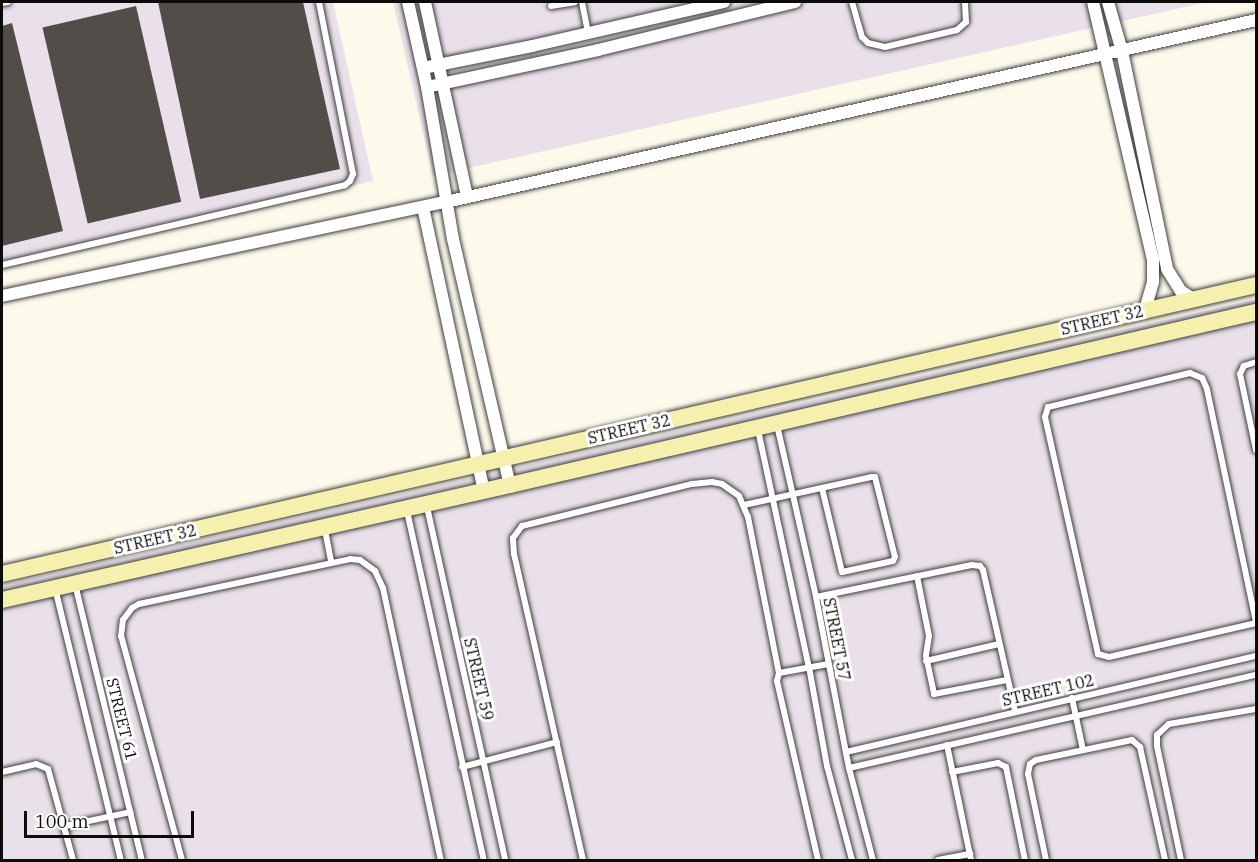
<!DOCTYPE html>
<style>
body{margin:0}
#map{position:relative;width:1258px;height:862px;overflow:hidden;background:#fdfaec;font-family:"IBM Plex Serif",serif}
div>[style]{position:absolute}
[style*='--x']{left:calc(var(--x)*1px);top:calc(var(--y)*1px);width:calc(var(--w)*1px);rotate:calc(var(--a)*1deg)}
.industrial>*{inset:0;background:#e9e0e9}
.building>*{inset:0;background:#534d49;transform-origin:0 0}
.roads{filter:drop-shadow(0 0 2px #3e3e3e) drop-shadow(0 0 2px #3e3e3e)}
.service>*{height:6px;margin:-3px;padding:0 3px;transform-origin:3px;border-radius:3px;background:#fff}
.minor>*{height:12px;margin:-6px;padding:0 6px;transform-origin:6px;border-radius:6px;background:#fff}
.secondary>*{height:16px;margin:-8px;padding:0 8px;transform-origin:8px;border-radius:8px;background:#f5f0ae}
span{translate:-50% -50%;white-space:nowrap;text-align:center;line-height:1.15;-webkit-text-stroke:6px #fff;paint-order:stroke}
.street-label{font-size:16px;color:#0b0b0b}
.frame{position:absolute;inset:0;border:3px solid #0b0b0b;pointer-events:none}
.scale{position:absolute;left:24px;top:811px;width:170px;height:27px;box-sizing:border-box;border:3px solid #0b0b0b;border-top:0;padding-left:8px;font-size:18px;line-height:21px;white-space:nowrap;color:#0b0b0b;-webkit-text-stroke:4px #fff;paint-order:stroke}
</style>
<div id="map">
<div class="industrial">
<div style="clip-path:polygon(2px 2px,333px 2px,373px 181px,2px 267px)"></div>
<div style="clip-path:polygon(393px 2px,1207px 2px,433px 176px)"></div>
<div style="clip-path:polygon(1256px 299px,1256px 860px,2px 860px,2px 585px)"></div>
</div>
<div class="building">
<div style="clip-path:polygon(158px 2px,303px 2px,340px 169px,200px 199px)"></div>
<div style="left:136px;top:6px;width:201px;height:96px;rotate:77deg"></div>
<div style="clip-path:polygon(12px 23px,63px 231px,2px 246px,2px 26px)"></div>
</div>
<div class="roads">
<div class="service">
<div style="--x:582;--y:2;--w:32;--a:79"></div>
<div style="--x:852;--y:2;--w:36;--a:74"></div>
<div style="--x:862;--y:37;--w:8;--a:45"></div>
<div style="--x:868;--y:43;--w:17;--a:13"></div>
<div style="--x:885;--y:47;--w:74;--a:-13.3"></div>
<div style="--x:957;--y:30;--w:12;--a:-42"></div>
<div style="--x:966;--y:22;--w:20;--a:-93"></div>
<div style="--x:2;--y:3;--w:6;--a:-9"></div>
<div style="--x:551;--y:6;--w:24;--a:-9"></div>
<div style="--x:2;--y:265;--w:352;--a:-13.1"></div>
<div style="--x:345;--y:185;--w:6;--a:-39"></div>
<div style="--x:350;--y:181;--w:8;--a:-67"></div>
<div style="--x:353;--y:174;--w:175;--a:-101.2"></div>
<div style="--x:1256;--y:362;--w:13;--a:162"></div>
<div style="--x:1244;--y:366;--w:9;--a:117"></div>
<div style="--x:1240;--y:374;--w:78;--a:78.1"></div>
<div style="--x:777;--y:425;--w:176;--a:77.2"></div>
<div style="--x:816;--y:597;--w:174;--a:79.1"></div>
<div style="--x:849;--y:768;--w:95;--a:75.4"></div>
<div style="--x:758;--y:430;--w:242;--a:77.9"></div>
<div style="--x:809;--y:667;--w:101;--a:79.7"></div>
<div style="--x:827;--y:766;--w:97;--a:75.1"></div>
<div style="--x:744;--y:505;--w:130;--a:-12.4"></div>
<div style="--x:871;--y:477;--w:4;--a:0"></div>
<div style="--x:875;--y:477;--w:82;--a:76"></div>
<div style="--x:895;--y:557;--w:4;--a:117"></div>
<div style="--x:893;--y:561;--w:52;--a:167.8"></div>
<div style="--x:842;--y:572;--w:86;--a:-103.4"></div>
<div style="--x:427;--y:507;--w:362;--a:77.5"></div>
<div style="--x:407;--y:511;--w:357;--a:77.6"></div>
<div style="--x:325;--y:530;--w:32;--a:79"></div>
<div style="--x:917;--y:576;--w:61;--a:78.7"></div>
<div style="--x:929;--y:636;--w:20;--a:99"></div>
<div style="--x:926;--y:656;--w:39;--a:78"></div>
<div style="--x:934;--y:694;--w:74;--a:-10.9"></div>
<div style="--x:75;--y:584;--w:284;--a:76.4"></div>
<div style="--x:55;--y:588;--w:280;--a:76.4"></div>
<div style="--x:816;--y:597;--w:159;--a:-11.6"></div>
<div style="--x:972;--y:565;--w:8;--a:7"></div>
<div style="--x:980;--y:566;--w:5;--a:53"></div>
<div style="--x:983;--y:570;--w:145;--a:77.2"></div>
<div style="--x:1256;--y:622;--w:238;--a:-101.9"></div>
<div style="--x:1207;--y:389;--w:12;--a:-114"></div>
<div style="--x:1202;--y:378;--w:13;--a:-157"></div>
<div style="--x:1190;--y:373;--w:146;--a:166.5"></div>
<div style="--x:1048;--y:407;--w:10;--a:107"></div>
<div style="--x:1045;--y:417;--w:243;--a:77.4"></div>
<div style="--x:1098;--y:654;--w:11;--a:15"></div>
<div style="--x:1109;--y:657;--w:151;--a:-13"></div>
<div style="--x:926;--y:661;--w:75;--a:-13.1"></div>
<div style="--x:779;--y:673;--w:50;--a:-10.4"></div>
<div style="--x:1072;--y:698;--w:53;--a:78.1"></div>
<div style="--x:947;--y:745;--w:117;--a:78.2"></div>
<div style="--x:846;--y:752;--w:421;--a:-13.2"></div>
<div style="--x:462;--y:767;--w:98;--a:-14.7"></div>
<div style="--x:849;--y:768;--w:417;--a:-12.9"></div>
<div style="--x:2;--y:772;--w:35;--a:-13"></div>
<div style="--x:36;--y:764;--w:13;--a:23"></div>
<div style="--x:48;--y:769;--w:94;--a:74.6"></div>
<div style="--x:952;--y:772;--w:47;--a:-11.1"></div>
<div style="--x:998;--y:763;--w:9;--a:27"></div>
<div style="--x:1006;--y:767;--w:95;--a:78.5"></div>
<div style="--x:65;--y:826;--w:67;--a:-12"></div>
<div style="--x:182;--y:860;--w:232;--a:-105.2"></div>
<div style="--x:121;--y:636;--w:16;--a:-83"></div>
<div style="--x:123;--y:620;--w:15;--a:-53"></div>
<div style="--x:132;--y:608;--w:8;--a:-30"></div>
<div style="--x:139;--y:604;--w:216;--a:-12"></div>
<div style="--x:350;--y:559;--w:10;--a:6"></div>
<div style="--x:360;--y:560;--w:19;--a:36"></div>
<div style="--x:375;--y:571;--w:19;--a:65"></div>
<div style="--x:383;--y:588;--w:278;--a:78"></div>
<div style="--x:583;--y:860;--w:314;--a:-102.7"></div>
<div style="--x:514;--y:554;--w:16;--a:-94"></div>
<div style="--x:513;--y:538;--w:15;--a:-53"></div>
<div style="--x:522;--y:526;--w:8;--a:-14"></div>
<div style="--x:530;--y:524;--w:167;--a:-13.9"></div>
<div style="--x:692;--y:484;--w:20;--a:-6"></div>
<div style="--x:712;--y:482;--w:10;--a:11"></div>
<div style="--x:722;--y:484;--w:21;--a:35"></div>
<div style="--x:739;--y:496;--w:23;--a:67"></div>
<div style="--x:748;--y:517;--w:159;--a:78.8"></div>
<div style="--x:779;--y:673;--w:8;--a:104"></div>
<div style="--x:777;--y:681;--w:184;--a:77.1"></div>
<div style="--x:938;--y:860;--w:33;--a:-11"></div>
<div style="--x:1046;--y:860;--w:88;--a:-101.8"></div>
<div style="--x:1028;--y:774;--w:10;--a:-79"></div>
<div style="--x:1030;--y:764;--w:7;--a:-34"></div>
<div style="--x:1036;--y:760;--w:98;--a:-11.8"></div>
<div style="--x:1132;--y:740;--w:11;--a:41"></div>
<div style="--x:1140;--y:747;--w:116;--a:77.5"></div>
<div style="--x:1181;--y:860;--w:116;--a:-101.9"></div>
<div style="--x:1157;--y:746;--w:11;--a:-90"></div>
<div style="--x:1157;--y:735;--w:16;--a:-43"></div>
<div style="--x:1169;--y:724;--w:88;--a:-9.8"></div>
</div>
<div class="minor">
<div style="--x:408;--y:2;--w:87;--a:77.4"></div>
<div style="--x:427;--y:87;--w:154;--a:80.3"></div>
<div style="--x:453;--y:239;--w:253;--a:77"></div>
<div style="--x:425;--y:2;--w:199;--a:77.8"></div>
<div style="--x:1093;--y:2;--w:264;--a:76.9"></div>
<div style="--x:1153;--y:259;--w:23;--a:90"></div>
<div style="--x:1153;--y:282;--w:29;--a:106"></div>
<div style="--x:1108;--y:2;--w:51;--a:74.1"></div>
<div style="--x:1122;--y:51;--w:223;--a:78.3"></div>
<div style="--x:1167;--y:269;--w:26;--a:58"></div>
<div style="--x:1181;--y:291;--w:14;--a:34"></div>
<div style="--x:423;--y:68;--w:111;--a:-11.4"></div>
<div style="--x:532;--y:46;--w:197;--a:-12.9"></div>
<div style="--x:427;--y:87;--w:175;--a:-12.2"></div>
<div style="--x:598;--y:50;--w:203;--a:-13.7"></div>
<div style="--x:423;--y:207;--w:290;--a:77.9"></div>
<div style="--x:2;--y:296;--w:454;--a:-12"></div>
<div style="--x:446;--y:202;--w:830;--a:-12.66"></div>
</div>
<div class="secondary">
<div style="--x:2;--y:574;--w:1287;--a:-12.98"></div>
<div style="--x:2;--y:600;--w:521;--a:-12.76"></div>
<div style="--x:510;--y:485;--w:766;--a:-13.06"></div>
</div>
</div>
<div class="street-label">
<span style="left:1102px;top:320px;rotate:-13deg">STREET 32</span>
<span style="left:629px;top:429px;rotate:-13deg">STREET 32</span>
<span style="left:155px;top:539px;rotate:-13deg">STREET 32</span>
<span style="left:837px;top:639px;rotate:79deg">STREET 57</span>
<span style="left:479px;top:679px;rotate:77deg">STREET 59</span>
<span style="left:1048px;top:690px;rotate:-13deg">STREET 102</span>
<span style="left:122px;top:719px;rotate:76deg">STREET 61</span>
</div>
<div class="frame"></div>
<div class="scale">100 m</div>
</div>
